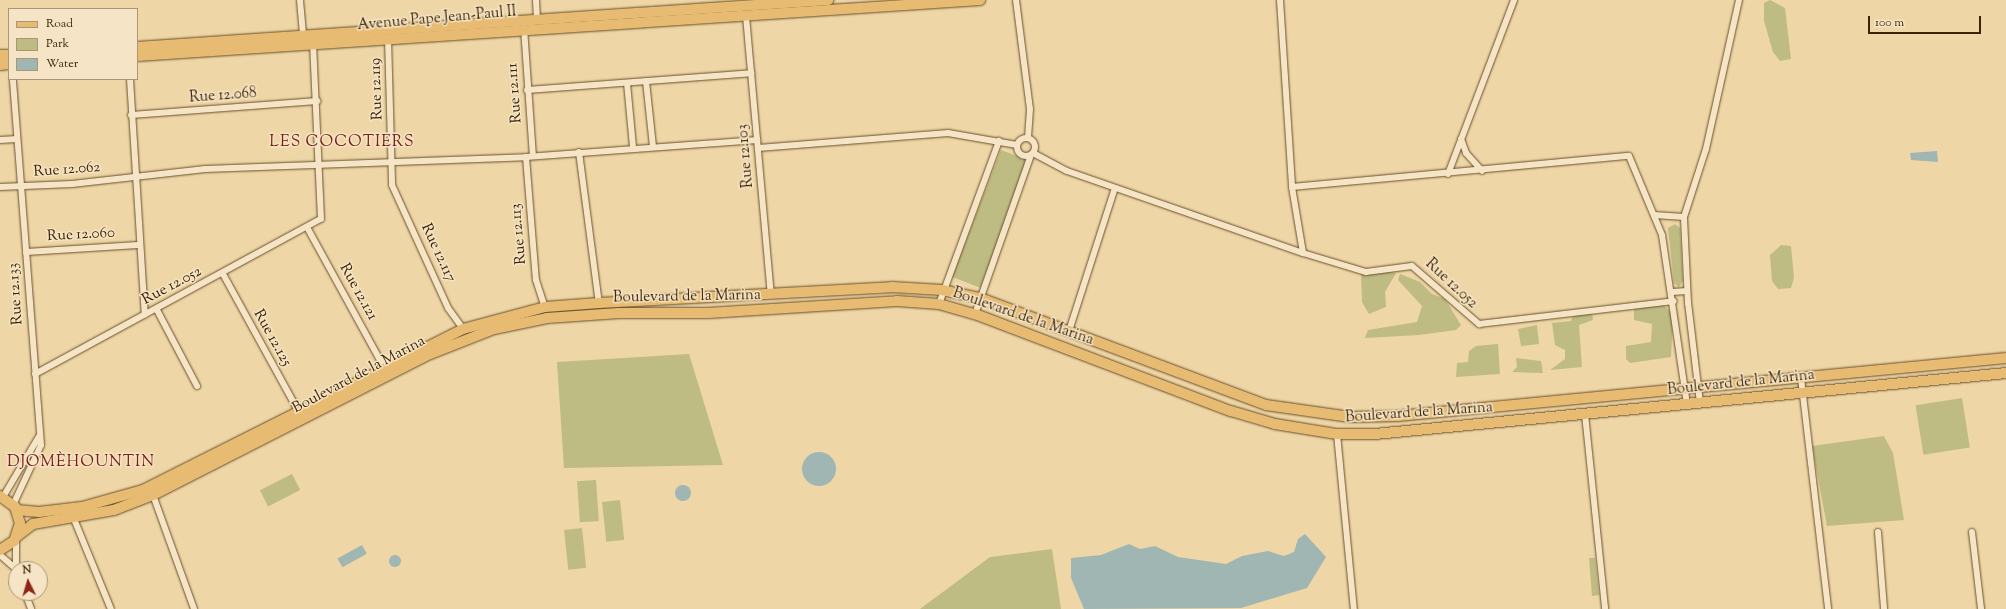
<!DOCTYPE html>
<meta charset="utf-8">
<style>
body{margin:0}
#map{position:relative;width:2006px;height:609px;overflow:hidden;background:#efd6a6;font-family:"Sorts Mill Goudy",serif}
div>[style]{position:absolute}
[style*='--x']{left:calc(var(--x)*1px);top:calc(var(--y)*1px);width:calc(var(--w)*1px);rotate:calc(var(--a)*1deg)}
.green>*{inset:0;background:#bebc83;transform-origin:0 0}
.water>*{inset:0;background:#9fb6b3;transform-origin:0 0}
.round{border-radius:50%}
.roads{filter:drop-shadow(0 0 1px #69502c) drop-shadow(0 0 1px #69502c)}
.minor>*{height:6px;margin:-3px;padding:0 3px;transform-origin:3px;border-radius:3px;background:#f5e4c5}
.minor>.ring{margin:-3px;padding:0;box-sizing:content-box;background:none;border:6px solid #f5e4c5;border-radius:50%}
.primary>*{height:10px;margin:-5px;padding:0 5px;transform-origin:5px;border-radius:5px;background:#e8bb73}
span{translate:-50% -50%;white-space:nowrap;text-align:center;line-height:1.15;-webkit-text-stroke:3px #f5e4c5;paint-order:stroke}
.street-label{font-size:15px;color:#3c2403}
.neighbourhood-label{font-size:16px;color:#7a1f14;letter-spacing:1px}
.legend{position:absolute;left:8px;top:8px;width:130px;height:72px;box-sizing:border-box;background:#f5e4c5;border:1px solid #ab9777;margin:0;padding:5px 7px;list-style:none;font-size:12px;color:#3c2403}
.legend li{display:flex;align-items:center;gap:8px;height:20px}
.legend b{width:20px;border:1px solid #ab9777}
.north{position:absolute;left:8px;top:561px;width:40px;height:40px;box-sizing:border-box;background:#f5e4c5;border:1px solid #ab9777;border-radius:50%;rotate:355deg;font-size:11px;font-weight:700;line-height:16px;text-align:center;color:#3c2403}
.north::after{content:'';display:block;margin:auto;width:14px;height:18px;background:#8f2418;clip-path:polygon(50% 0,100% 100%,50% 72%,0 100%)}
.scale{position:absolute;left:1868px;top:16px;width:113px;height:18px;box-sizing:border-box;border:2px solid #3c2403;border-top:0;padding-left:5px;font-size:12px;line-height:14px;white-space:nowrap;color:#3c2403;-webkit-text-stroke:3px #f5e4c5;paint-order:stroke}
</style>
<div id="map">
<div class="green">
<div style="clip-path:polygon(1770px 0,1785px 8px,1791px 59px,1780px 61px,1773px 52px,1764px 21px,1764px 3px)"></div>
<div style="left:1001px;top:150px;width:30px;height:136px;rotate:21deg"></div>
<div style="clip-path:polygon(1675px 224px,1680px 228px,1683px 281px,1679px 287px,1674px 283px,1668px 228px)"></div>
<div style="clip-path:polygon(1781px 245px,1791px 246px,1794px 278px,1791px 288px,1778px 289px,1772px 281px,1770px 255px)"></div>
<div style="clip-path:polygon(1388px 272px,1396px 273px,1385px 292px,1386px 307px,1369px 314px,1362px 302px,1361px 274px)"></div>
<div style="clip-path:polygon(1400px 274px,1420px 282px,1432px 294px,1445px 299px,1461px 325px,1456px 330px,1419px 335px,1365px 338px,1368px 330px,1417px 322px,1422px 306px,1398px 280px)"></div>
<div style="clip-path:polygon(1663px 304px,1673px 315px,1671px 357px,1630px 363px,1626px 359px,1626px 346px,1651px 342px,1652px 324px,1634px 320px,1634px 307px)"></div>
<div style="clip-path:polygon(1592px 312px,1593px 320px,1579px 325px,1582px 367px,1550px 370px,1565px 359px,1565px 350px,1555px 345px,1552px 323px,1571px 321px,1573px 315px)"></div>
<div style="clip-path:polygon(1537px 325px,1539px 344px,1521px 346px,1518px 329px)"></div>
<div style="clip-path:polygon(1498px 344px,1500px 374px,1456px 377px,1457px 363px,1468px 362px,1469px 351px,1476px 346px)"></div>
<div style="clip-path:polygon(689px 354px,723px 465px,564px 468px,557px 362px)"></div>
<div style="clip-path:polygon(1516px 358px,1541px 361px,1543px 373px,1512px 372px,1517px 367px)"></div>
<div style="left:1962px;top:398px;width:50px;height:47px;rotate:81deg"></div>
<div style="clip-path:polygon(1884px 436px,1893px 453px,1904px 520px,1827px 526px,1812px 446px)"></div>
<div style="left:292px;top:474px;width:18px;height:36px;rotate:63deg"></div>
<div style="left:596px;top:480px;width:41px;height:19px;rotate:86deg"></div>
<div style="left:620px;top:500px;width:40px;height:18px;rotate:84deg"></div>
<div style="left:582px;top:528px;width:40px;height:18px;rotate:84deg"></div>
<div style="clip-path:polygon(1052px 549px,1061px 609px,920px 609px,990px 557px)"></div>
<div style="clip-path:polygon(1589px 558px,1595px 558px,1599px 595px,1592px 596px)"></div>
</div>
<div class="water">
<div style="clip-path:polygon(1937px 151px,1938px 162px,1911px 160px,1910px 153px)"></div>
<div class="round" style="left:802px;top:452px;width:34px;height:34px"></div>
<div class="round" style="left:675px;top:485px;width:16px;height:16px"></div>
<div style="clip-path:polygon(1305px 534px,1326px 557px,1307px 588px,1241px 608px,1084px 609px,1071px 578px,1071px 558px,1101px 555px,1129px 544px,1140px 549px,1155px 546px,1178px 557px,1226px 564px,1242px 556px,1268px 551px,1284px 556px,1294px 552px,1298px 539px)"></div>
<div style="left:362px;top:545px;width:10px;height:28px;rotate:61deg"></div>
<div class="round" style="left:389px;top:555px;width:12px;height:12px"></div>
</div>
<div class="roads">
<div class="minor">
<div style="--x:300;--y:0;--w:38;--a:85"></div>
<div style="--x:536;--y:0;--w:17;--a:87"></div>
<div style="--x:1016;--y:0;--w:110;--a:82.7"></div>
<div style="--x:1030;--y:109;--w:29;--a:94"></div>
<div style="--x:1280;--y:0;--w:187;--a:86.3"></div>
<div style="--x:1292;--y:187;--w:67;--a:80.5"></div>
<div style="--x:1303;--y:253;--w:66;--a:16.8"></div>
<div style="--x:1366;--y:272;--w:46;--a:-7.4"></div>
<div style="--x:1412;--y:266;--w:89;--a:40.9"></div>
<div style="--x:1479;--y:324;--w:196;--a:-6.7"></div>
<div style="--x:746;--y:16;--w:279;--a:84.9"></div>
<div style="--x:524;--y:28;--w:128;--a:86"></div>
<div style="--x:388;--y:38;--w:147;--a:88.4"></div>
<div style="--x:392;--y:185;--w:135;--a:65.5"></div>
<div style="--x:448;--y:308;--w:26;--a:54"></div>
<div style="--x:130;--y:79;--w:236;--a:86.4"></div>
<div style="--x:646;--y:81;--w:65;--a:83.9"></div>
<div style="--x:627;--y:83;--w:64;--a:84.6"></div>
<div style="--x:527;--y:90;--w:225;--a:-4.3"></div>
<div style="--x:131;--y:115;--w:187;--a:-4.3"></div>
<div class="ring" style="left:1017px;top:138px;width:12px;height:12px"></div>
<div style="--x:1461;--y:139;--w:15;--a:70"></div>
<div style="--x:1466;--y:153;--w:24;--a:48"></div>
<div style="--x:0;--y:140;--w:17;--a:-3"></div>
<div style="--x:758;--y:148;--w:191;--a:-4.5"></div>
<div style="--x:948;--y:133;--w:70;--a:9.9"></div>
<div style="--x:579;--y:152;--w:152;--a:82.5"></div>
<div style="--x:1033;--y:153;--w:38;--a:28"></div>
<div style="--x:1067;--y:171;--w:250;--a:19.2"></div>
<div style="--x:526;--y:157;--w:123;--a:85.4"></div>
<div style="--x:536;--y:280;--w:28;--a:72"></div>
<div style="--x:1448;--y:174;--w:186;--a:-69.2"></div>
<div style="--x:0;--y:187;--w:72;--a:-2.4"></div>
<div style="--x:72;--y:184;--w:134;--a:-6.4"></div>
<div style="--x:205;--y:169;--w:321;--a:-2.1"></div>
<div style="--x:526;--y:157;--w:232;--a:-4.2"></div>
<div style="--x:1292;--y:187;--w:338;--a:-5.3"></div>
<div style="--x:1629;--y:156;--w:86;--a:67.3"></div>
<div style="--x:1662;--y:235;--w:171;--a:81.6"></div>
<div style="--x:1654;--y:215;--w:30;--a:4"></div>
<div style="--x:308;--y:229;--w:158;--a:61.2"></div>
<div style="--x:26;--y:252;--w:112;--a:-3.6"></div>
<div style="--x:223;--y:274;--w:160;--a:61.2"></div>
<div style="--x:1672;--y:292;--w:15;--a:-4"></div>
<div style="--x:939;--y:304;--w:174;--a:-69.8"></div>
<div style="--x:157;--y:310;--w:86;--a:62.2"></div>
<div style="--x:975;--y:314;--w:169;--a:-70.6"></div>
<div style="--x:1069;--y:331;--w:150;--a:-72.2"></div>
<div style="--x:35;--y:374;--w:325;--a:-28.5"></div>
<div style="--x:321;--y:219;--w:174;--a:-92.6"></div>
<div style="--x:1801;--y:378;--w:233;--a:83.3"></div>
<div style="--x:1700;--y:403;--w:101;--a:-96.8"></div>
<div style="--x:1688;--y:303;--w:86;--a:-92.7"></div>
<div style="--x:1684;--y:217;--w:71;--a:-72.1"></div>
<div style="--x:1706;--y:149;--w:153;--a:-77.5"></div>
<div style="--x:1585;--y:414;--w:196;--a:84.1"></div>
<div style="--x:1337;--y:434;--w:176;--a:84.5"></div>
<div style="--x:153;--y:495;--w:121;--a:70.2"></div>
<div style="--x:3;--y:497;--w:72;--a:-59.2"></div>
<div style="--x:13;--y:505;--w:66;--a:-65"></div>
<div style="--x:41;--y:445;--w:367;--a:-94.4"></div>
<div style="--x:74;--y:519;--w:97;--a:67.7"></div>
<div style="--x:1878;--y:532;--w:77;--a:85.5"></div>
<div style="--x:1972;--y:532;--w:78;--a:83.3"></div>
<div style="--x:16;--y:539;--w:30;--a:90"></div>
<div style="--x:0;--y:555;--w:20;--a:41"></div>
<div style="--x:25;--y:593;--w:17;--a:69"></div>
</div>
<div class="primary">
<div style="--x:137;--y:47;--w:693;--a:-3.89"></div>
<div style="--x:0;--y:55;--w:9;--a:0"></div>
<div style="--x:137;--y:56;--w:845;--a:-3.8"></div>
<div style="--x:0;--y:65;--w:9;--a:-6"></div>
<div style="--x:0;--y:496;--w:19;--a:36"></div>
<div style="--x:15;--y:507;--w:17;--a:73"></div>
<div style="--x:20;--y:523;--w:19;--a:108"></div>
<div style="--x:14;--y:541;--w:17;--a:147"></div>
<div style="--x:17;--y:510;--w:22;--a:5"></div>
<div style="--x:39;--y:512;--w:43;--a:-6.6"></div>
<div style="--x:82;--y:507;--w:63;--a:-15.6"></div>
<div style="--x:143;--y:490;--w:358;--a:-26.7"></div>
<div style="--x:463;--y:329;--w:85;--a:-15"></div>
<div style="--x:545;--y:307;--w:54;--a:-4.2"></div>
<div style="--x:599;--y:303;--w:293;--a:-3.1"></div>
<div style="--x:892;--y:287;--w:50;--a:3.4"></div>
<div style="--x:942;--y:290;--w:39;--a:12"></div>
<div style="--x:980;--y:298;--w:305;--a:20.5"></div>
<div style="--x:1266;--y:405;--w:85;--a:8.1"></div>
<div style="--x:1350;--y:417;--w:48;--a:-1.2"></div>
<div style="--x:1398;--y:416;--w:611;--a:-5.45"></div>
<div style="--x:16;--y:537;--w:21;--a:-37"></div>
<div style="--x:33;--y:524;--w:82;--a:-9.8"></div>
<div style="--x:114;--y:510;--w:42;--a:-21"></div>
<div style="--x:153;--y:495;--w:311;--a:-27"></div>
<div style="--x:430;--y:354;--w:69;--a:-21.3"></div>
<div style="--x:494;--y:329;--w:54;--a:-11.7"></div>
<div style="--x:547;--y:318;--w:72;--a:-4"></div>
<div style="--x:619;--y:313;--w:89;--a:0"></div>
<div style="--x:708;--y:313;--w:189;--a:-3.6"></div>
<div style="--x:897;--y:301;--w:42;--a:4.1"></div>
<div style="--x:939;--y:304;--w:37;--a:16"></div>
<div style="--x:975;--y:314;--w:274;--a:20.8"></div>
<div style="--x:1231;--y:411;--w:46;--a:16.5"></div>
<div style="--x:1275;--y:424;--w:63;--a:9.2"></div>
<div style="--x:1337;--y:434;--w:38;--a:0"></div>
<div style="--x:1375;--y:434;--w:634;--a:-5.52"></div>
</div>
</div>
<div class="street-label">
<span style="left:437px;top:19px;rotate:-5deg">Avenue Pape Jean-Paul II</span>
<span style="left:377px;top:89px;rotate:-92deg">Rue 12.119</span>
<span style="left:515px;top:93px;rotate:-94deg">Rue 12.111</span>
<span style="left:223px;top:96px;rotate:-4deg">Rue 12.068</span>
<span style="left:746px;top:156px;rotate:-95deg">Rue 12.103</span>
<span style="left:67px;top:170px;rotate:-4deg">Rue 12.062</span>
<span style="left:519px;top:234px;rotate:-95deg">Rue 12.113</span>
<span style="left:81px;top:235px;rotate:-3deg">Rue 12.060</span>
<span style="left:438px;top:253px;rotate:65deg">Rue 12.117</span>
<span style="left:1451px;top:284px;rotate:43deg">Rue 12.052</span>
<span style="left:172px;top:286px;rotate:-28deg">Rue 12.052</span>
<span style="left:358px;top:292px;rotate:61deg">Rue 12.121</span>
<span style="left:16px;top:294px;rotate:-94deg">Rue 12.133</span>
<span style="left:687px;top:297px;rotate:-1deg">Boulevard de la Marina</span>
<span style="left:1023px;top:317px;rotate:19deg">Boulevard de la Marina</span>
<span style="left:272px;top:338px;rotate:61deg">Rue 12.125</span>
<span style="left:359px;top:375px;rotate:-28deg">Boulevard de la Marina</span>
<span style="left:1741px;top:383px;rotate:-6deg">Boulevard de la Marina</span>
<span style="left:1419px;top:413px;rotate:-4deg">Boulevard de la Marina</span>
</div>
<div class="neighbourhood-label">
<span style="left:342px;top:143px">LES COCOTIERS</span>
<span style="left:81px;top:463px">DJOMÈHOUNTIN</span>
</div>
<ul class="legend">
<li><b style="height:5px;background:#e8bb73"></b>Road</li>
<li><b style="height:11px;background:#bebc83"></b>Park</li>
<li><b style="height:11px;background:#9fb6b3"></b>Water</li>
</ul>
<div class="north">N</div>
<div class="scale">100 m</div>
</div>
